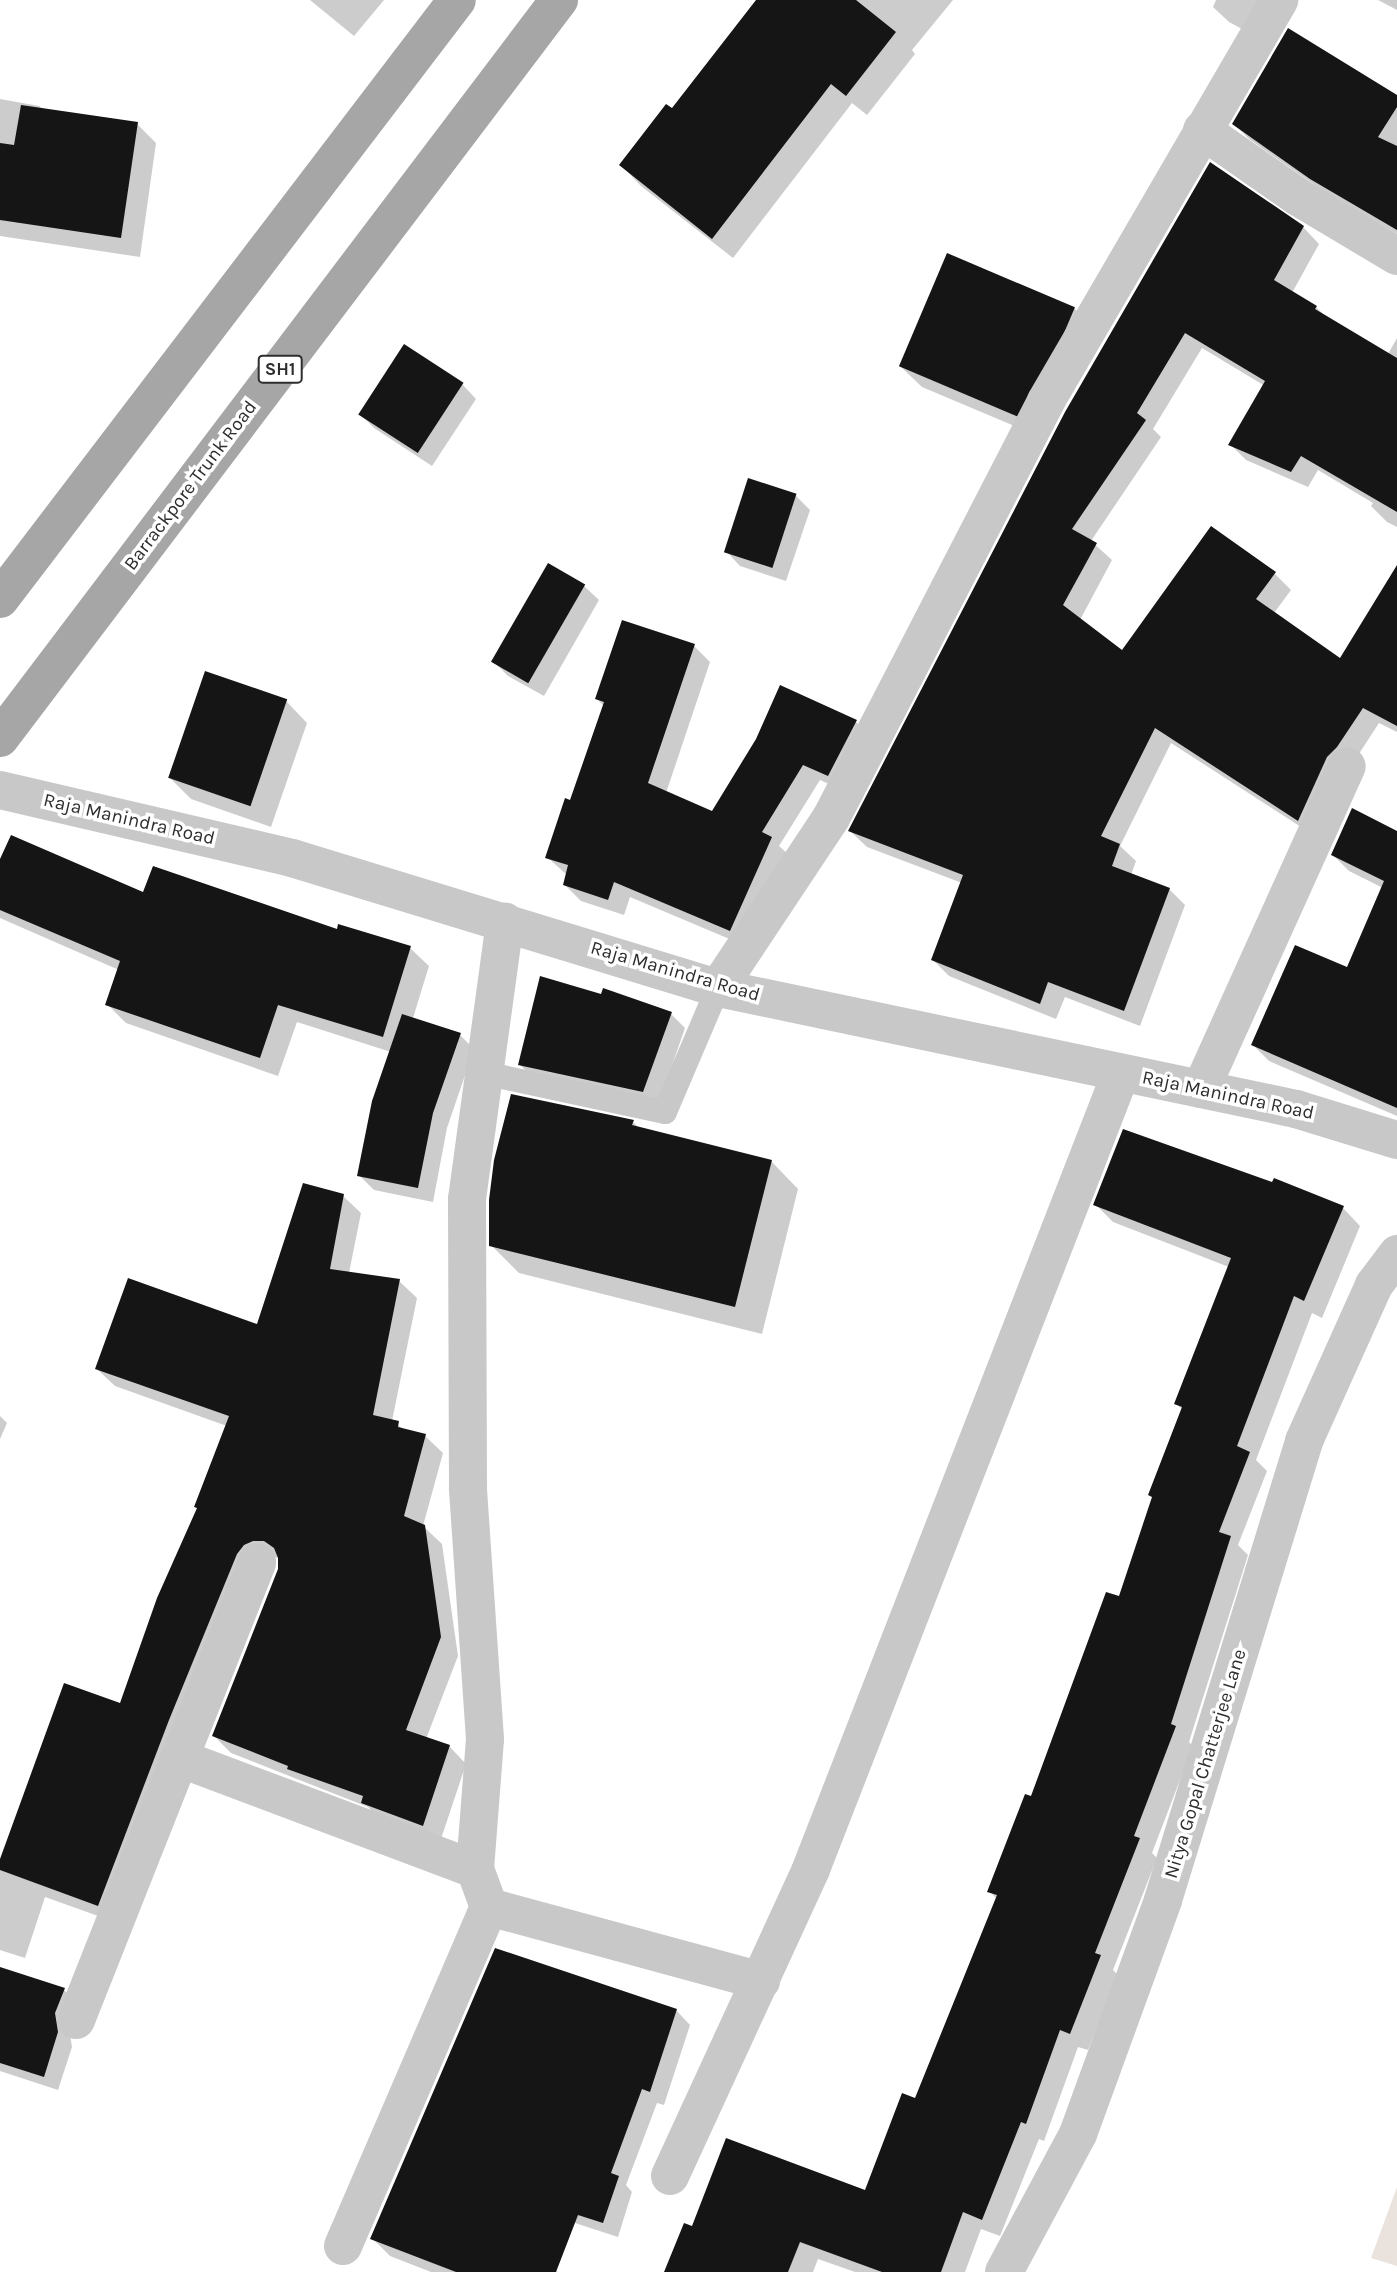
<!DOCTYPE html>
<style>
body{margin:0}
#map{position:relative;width:1397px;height:2272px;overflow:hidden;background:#fff;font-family:Karla,sans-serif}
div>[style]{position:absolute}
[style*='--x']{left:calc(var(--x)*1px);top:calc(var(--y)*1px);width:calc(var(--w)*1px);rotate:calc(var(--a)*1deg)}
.green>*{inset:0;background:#eae2dd}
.shadow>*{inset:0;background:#0003}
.building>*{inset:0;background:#151515;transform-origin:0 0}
.service>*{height:24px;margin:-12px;padding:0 12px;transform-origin:12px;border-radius:12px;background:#c8c8c8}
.minor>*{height:38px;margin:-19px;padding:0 19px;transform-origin:19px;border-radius:19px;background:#c8c8c8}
.tertiary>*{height:38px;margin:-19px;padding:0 19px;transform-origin:19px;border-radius:19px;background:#c8c8c8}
.primary>*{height:38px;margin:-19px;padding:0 19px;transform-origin:19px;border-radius:19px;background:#a6a6a6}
span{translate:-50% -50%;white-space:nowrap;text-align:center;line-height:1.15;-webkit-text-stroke:7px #fff;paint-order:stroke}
.shield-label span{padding:2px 5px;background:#fff;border:2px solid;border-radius:5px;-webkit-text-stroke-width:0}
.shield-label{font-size:18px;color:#2e2e2e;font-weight:700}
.street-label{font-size:19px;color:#2e2e2e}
</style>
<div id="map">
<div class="green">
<div style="clip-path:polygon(1397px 2187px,1397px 2266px,1371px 2258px)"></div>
</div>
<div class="shadow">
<div style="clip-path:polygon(310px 0,384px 0,354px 36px)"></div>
<div style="clip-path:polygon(758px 0,953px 0,912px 50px,915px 54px,867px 115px,852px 103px,733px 258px,641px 186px,621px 165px,672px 111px)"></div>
<div style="clip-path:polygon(1216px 0,1280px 0,1257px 37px,1229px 22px,1213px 7px)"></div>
<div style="clip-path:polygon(1397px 0,1397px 10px,1378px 0)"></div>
<div style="clip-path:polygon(1397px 97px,1397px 234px,1326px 193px,1249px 139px,1234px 124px)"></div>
<div style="clip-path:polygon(0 99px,39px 106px,44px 110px,137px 124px,156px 143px,140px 257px,0 236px)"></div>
<div style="clip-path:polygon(1303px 227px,1319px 244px,1292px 293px,1316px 307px,1327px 318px,1388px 354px,1397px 338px,1397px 527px,1387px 522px,1371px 506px,1373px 503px,1318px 470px,1308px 487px,1246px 460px,1230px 444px,1265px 386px,1202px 348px,1153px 429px,1161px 437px,1091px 541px,1112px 560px,1080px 620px,1122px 652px,1275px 574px,1291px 590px,1274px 613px,1341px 661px,1397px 601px,1397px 732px,1379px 723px,1353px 763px,1315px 836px,1171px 743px,1120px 846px,1136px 861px,1131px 875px,1169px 889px,1185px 905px,1140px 1026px,1065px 997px,1056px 1019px,949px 976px,933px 960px,962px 883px,867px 847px,850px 831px,1067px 412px)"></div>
<div style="clip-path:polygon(948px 255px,1074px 308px,1096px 330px,1036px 435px,922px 387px,900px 366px)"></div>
<div style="clip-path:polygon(462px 384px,476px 399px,432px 466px,374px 428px,360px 414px)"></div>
<div style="clip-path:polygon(795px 495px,810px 510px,786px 581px,740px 566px,726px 551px)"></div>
<div style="clip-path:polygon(549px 565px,584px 586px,599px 600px,544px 696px,508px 676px,493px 661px)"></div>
<div style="clip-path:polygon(694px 646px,710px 662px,666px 793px,713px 813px,856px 722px,872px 738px,844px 791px,820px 780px,779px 846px,788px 854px,746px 946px,630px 897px,624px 915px,581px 901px,565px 885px,567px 875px,547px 857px,571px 802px,604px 706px,597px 699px)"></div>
<div style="clip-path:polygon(286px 701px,307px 723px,271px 827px,191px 799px,170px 778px)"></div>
<div style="clip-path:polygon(1397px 832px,1397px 1116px,1269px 1061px,1253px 1045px,1348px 970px,1383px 888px,1349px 871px,1333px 855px)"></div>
<div style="clip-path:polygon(0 863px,410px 948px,429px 966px,413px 1018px,460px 1035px,474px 1049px,447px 1128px,433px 1202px,374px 1190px,359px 1175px,391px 1052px,297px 1022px,278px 1076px,126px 1023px,107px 1004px,119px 970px,0 918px)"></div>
<div style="clip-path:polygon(671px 1014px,685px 1028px,658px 1106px,535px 1079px,520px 1065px)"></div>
<div style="clip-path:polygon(633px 1122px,639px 1128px,771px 1161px,798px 1189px,762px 1334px,519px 1273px,491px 1245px)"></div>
<div style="clip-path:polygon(343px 1196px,361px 1213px,349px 1273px,399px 1281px,417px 1298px,392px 1421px,406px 1431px,425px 1436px,443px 1453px,423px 1526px,442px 1544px,458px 1656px,426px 1739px,449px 1746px,466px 1764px,440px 1842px,380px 1820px,368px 1807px,231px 1753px,214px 1736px,279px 1570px,280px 1558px,271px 1557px,115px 1922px,45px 1897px,25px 1958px,0 1950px,0 1864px,121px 1705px,199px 1509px,227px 1426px,115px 1386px,97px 1369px,259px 1326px)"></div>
<div style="clip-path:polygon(1095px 1204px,1343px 1208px,1360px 1226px,1322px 1318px,1312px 1313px,1256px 1460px,1267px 1471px,1238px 1545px,1248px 1555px,1189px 1742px,1193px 1746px,1152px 1853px,1157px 1858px,1113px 1970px,1118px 1975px,1088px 2050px,1078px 2047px,1044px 2141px,1039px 2139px,1000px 2236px,981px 2229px,965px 2272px,855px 2272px,818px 2259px,813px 2272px,666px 2272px,694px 2229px,866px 2192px,916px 2100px,997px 1899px,989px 1891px,1120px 1598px,1154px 1499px,1150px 1495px,1183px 1410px,1177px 1404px,1229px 1267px,1113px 1222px)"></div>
<div style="clip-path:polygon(0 1416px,7px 1423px,0 1439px)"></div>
<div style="clip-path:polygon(0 1969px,64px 1990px,79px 2004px,69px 2028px,72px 2047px,58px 2090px,0 2071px)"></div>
<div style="clip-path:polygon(676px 2010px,690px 2025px,664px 2105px,657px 2103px,626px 2185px,632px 2192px,618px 2237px,421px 2173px)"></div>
<div style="clip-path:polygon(394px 2187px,558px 2272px,431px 2272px,390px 2256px,372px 2238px)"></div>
</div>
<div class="building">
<div style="clip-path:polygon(756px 0,856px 0,896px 32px,846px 96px,831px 84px,712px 239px,619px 165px,666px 104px,672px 108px)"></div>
<div style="clip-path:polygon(1288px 28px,1397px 95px,1397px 107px,1378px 137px,1397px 146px,1397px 230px,1310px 179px,1232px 124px)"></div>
<div style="clip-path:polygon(21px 105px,138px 122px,121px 238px,0 220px,0 143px,14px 145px)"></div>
<div style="clip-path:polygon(1210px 162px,1304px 226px,1274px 280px,1317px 306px,1315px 309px,1397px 358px,1397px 512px,1301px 456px,1291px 472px,1228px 445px,1265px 381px,1185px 333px,1137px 413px,1146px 420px,1072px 529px,1097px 543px,1063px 605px,1122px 650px,1211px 526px,1276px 572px,1256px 599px,1340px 658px,1397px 565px,1397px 726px,1363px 708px,1337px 747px,1327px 757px,1298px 821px,1155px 728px,1101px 836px,1120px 844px,1112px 866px,1170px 888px,1124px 1011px,1048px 982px,1040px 1004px,931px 960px,963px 875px,848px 831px,1065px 412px)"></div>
<div style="left:947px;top:253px;width:139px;height:123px;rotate:23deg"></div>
<div style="left:404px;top:344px;width:71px;height:84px;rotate:33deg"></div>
<div style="left:748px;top:478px;width:51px;height:78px;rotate:18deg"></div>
<div style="left:548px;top:563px;width:43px;height:114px;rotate:30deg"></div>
<div style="clip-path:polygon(622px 620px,695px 644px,648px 783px,712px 811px,756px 739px,780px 685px,857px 720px,828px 776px,803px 765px,762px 832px,772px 837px,730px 931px,614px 882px,608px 900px,563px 885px,568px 865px,545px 858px,565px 798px,570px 800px,604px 702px,595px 699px)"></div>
<div style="left:205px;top:671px;width:87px;height:113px;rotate:19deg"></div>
<div style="clip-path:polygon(1352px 808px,1397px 831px,1397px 1108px,1251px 1045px,1295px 945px,1347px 967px,1384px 881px,1331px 855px)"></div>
<div style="clip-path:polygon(11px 835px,143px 892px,153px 866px,337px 929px,338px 924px,411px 946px,383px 1037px,278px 1005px,260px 1058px,105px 1005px,120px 961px,0 910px,0 859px)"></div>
<div style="clip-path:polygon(540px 976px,601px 994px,603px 988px,672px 1012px,643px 1092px,518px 1065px)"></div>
<div style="clip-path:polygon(402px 1014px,461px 1033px,433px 1113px,418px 1188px,357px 1176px,372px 1101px)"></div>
<div style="clip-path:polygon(511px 1094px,634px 1120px,632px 1125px,772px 1160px,735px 1307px,489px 1246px,489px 1200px,494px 1160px)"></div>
<div style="clip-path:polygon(1123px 1129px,1272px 1182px,1274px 1178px,1344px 1206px,1304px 1301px,1294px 1296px,1237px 1446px,1250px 1452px,1219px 1532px,1231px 1536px,1171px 1724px,1176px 1726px,1134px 1836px,1140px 1838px,1095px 1953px,1101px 1955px,1070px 2034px,1060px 2030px,1026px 2124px,1021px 2122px,982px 2220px,963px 2212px,941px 2272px,882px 2272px,800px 2242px,788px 2272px,664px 2272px,684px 2223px,692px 2226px,726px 2138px,865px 2190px,902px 2093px,915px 2098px,997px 1895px,987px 1892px,1025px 1794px,1031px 1796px,1106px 1592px,1119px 1596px,1152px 1497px,1148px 1495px,1182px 1407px,1174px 1404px,1231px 1258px,1093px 1205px)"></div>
<div style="clip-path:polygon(303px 1183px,344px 1194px,330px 1269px,400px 1279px,373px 1415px,399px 1421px,398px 1427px,426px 1434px,404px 1516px,425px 1525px,441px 1637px,406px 1730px,450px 1745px,423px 1826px,361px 1803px,363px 1796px,287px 1769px,288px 1766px,212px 1736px,278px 1569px,278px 1558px,274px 1548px,264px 1541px,253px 1541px,244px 1545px,237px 1554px,169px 1720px,98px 1906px,0 1870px,0 1859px,64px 1683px,120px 1703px,157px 1598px,197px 1508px,194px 1507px,229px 1416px,95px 1369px,128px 1278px,257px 1324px)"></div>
<div style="clip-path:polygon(495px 1948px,677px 2009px,650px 2092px,642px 2089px,611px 2173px,619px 2176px,603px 2223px,578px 2215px,556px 2272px,456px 2272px,370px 2239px)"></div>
<div style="clip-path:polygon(0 1967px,65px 1988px,55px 2013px,58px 2032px,44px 2077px,0 2063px)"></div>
</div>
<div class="service">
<div style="--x:484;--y:1073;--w:185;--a:12.2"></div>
<div style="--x:665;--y:1112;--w:135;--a:-66.9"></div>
</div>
<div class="minor">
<div style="--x:1202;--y:130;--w:117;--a:34.9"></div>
<div style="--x:1298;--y:197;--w:115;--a:30.8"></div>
<div style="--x:718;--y:988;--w:204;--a:-56.4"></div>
<div style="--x:831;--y:818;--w:469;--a:-62.7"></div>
<div style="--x:1046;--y:401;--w:464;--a:-59.8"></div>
<div style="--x:1201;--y:1089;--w:354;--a:-65.7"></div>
<div style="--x:179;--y:1758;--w:316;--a:20.6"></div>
<div style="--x:489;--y:1907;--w:282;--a:15.2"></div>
<div style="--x:76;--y:2020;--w:492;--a:-68.4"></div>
<div style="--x:670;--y:2176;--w:338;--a:-65.3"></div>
<div style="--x:811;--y:1869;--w:854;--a:-68.72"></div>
<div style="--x:343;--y:2246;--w:369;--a:-66.7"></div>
<div style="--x:489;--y:1907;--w:40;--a:-110.2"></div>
<div style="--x:475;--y:1869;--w:130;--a:-85.6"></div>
<div style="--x:485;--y:1739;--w:252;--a:-93.9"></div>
<div style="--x:468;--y:1488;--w:289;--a:-90.2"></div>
<div style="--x:467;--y:1199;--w:280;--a:-82.2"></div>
<div style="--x:1004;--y:2272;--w:157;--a:-61.8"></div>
<div style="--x:1078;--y:2134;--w:249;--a:-70"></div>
<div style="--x:1163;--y:1900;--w:480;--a:-72.9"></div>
<div style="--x:1304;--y:1441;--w:171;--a:-65.8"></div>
<div style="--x:1374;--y:1285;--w:39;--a:-53"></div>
</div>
<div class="tertiary">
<div style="--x:0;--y:790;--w:300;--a:13.1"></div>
<div style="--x:292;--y:858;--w:445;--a:17"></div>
<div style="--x:718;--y:988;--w:591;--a:11.82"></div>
<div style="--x:1296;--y:1109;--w:106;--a:17.1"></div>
</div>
<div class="primary">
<div style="--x:0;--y:599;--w:753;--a:-52.66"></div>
<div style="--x:0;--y:738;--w:926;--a:-52.86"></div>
</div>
<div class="shield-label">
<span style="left:280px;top:369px">SH1</span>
</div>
<div class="street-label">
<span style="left:191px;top:486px;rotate:-53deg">Barrackpore Trunk Road</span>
<span style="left:129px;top:820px;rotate:13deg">Raja Manindra Road</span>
<span style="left:675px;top:972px;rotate:16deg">Raja Manindra Road</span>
<span style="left:1228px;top:1096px;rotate:12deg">Raja Manindra Road</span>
<span style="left:1206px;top:1764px;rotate:-73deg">Nitya Gopal Chatterjee Lane</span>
</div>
</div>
